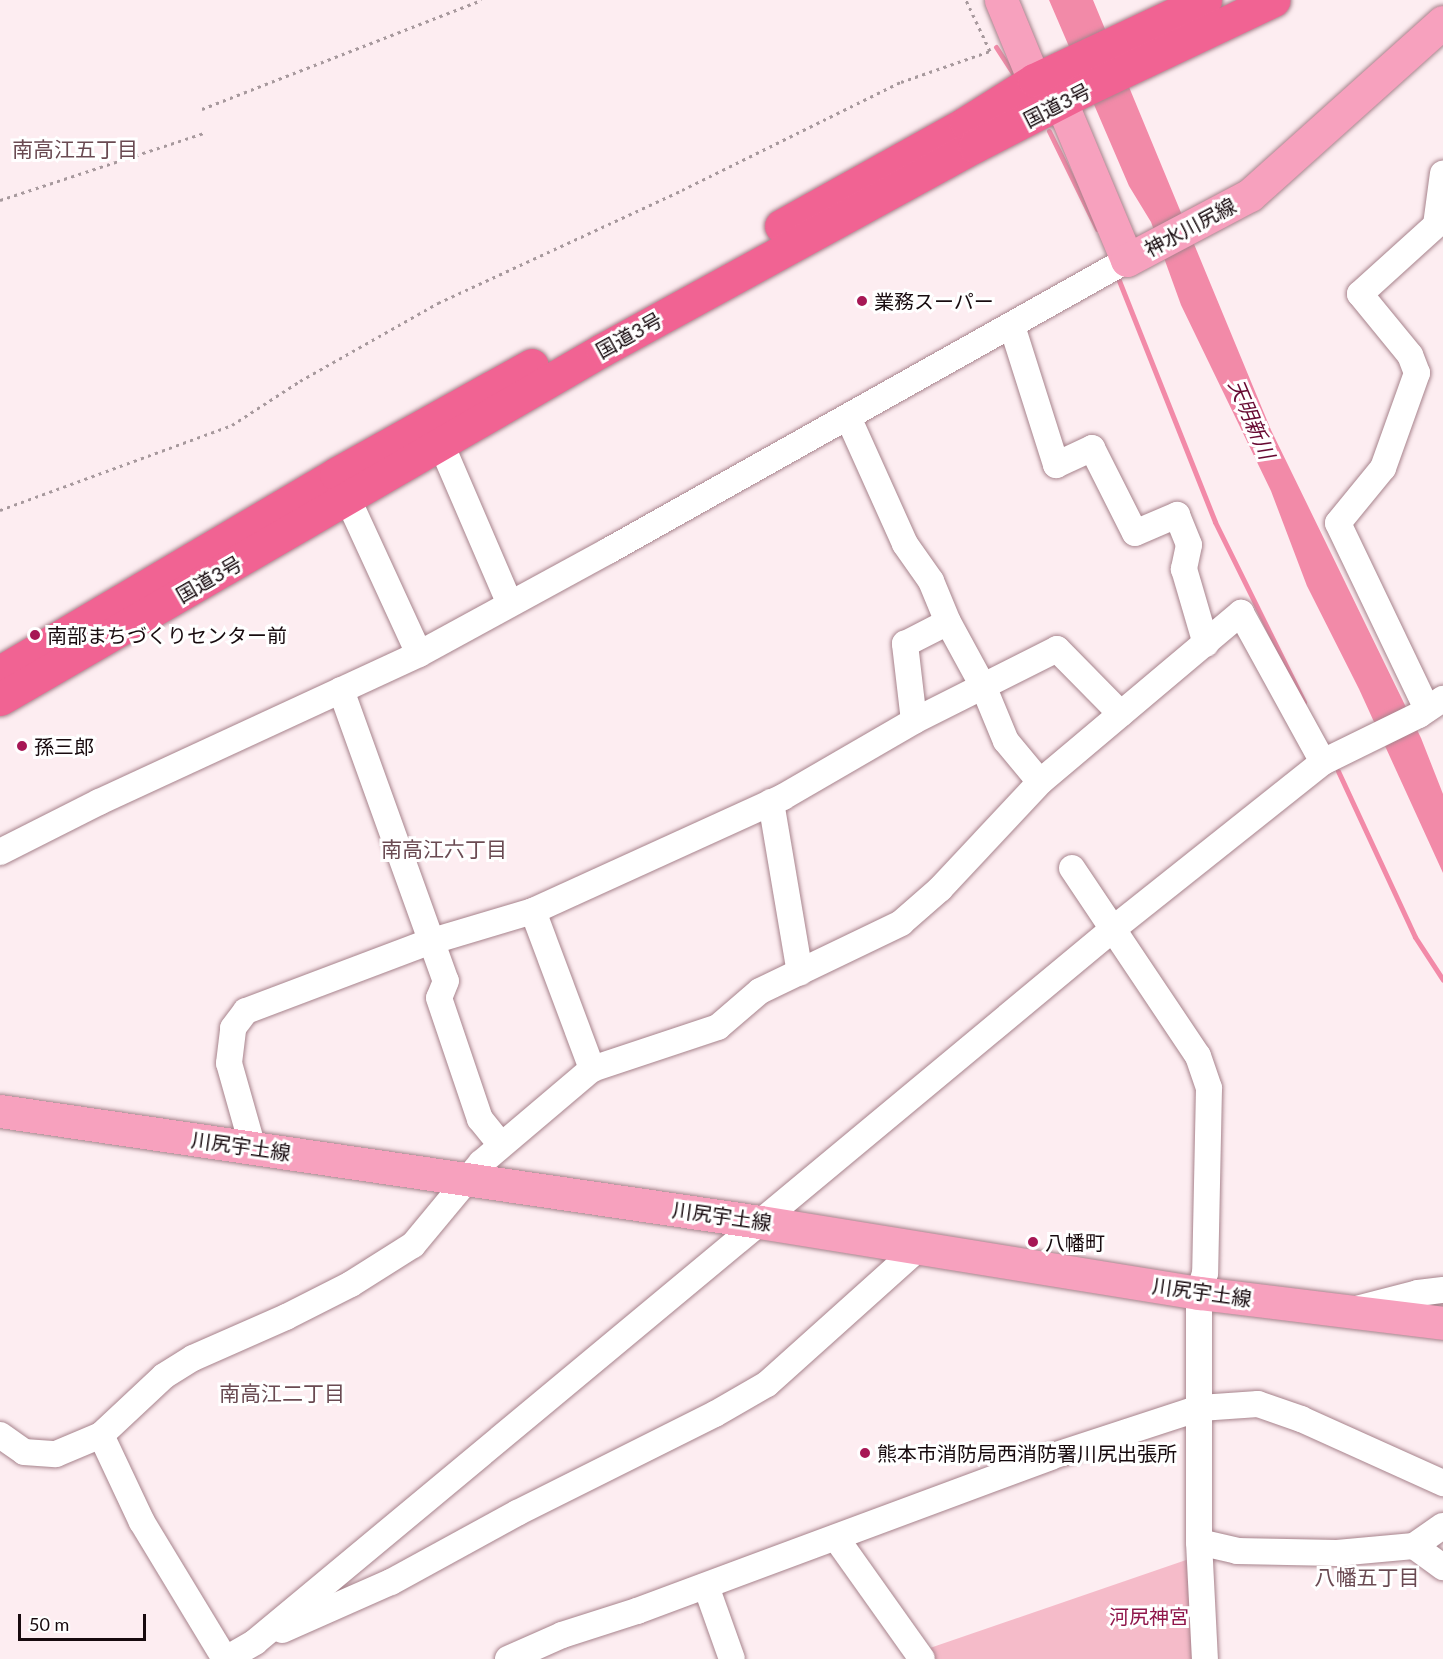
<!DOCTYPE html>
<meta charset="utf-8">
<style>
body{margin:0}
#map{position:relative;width:1443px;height:1659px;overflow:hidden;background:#fdedf1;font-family:Lato,"Noto Sans JP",sans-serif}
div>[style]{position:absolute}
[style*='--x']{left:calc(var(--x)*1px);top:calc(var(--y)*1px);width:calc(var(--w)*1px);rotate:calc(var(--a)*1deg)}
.green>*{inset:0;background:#f5bbc9}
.water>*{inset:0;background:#f28aa8}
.stream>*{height:5px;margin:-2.5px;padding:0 2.5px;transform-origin:2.5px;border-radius:2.5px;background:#f28aa8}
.path>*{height:3px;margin-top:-1.5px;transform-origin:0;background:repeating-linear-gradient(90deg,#a7999d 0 3px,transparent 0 7.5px)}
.roads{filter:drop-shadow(0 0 2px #a7838c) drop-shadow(0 0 2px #a7838c)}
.minor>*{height:26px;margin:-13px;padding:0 13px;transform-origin:13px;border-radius:13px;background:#fff}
.major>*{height:33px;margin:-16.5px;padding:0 16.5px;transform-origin:16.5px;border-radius:16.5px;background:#f7a1be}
.highway>*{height:33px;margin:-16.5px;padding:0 16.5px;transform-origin:16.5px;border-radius:16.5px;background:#f16393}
.dots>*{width:16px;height:16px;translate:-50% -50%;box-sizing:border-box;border:3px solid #fff;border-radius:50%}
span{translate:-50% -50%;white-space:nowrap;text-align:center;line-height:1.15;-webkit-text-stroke:6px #fff;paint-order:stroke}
.street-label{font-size:20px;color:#170a0e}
.poi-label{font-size:20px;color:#170a0e}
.left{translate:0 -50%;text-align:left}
.park-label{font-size:20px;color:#90164a}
.neighbourhood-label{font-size:21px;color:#6a4a52}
.water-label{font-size:21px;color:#670932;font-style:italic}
.scale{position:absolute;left:18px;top:1614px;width:128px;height:27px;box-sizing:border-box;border:3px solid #170a0e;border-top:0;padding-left:8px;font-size:18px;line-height:21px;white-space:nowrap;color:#170a0e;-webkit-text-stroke:4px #fff;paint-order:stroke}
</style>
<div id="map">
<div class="green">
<div style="clip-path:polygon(1189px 1559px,1193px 1659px,935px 1659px,927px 1649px)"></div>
</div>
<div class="water">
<div style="clip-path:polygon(1049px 0,1093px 0,1271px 430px,1421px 738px,1443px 794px,1443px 873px,1359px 689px,1307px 586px,1271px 491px,1181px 305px,1151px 222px,1129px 186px)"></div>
</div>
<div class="stream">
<div style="--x:996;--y:47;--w:31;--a:57"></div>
<div style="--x:1049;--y:131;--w:109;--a:63.9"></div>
<div style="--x:1116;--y:273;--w:268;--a:68.3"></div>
<div style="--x:1215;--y:522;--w:201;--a:63.7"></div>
<div style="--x:1338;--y:771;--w:183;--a:65.1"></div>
<div style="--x:1415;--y:937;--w:51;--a:56.9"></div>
</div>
<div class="path">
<div style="--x:202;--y:109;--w:300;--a:-21.3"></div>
<div style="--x:0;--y:200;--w:215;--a:-18.2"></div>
<div style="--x:0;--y:510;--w:247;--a:-20.1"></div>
<div style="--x:232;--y:425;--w:81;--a:-32.9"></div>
<div style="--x:300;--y:381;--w:159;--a:-29.5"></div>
<div style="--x:438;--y:303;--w:269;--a:-24.8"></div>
<div style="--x:682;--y:190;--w:244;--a:-26.3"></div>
<div style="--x:901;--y:82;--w:94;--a:-19.2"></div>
<div style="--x:990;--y:51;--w:56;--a:-115.2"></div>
</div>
<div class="roads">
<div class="minor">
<div style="--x:1012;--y:326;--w:146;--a:72.4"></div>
<div style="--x:1056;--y:465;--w:40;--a:-25"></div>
<div style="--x:1092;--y:448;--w:95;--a:63.2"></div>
<div style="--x:1135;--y:533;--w:46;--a:-23.2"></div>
<div style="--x:1177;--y:515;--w:32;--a:68"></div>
<div style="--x:1189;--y:545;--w:25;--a:102"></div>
<div style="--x:1184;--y:569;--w:78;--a:73.7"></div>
<div style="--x:848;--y:417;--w:139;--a:65.8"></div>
<div style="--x:905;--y:544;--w:45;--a:54.9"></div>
<div style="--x:931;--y:581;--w:44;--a:67.5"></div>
<div style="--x:948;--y:622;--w:75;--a:61.4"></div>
<div style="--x:984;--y:688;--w:57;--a:67.5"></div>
<div style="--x:1006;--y:741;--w:53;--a:50.3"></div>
<div style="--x:441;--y:444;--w:174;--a:66.7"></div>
<div style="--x:340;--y:482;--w:189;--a:65.3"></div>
<div style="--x:341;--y:690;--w:309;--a:70.2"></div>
<div style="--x:446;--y:981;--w:18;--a:112"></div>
<div style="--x:439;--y:998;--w:128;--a:71.3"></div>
<div style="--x:480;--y:1119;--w:33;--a:51"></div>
<div style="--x:1427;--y:709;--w:206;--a:-115.6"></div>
<div style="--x:1338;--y:523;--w:71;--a:-50.7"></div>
<div style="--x:1383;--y:468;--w:101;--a:-70.3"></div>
<div style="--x:1417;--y:373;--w:19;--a:-111"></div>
<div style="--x:1410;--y:355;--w:79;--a:-129.3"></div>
<div style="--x:1360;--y:294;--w:103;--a:-42.2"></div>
<div style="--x:1436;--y:225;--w:52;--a:-82.3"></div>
<div style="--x:914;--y:721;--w:78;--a:-96.7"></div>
<div style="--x:905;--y:644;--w:48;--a:-27.1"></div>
<div style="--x:771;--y:802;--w:173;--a:80.4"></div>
<div style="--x:0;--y:852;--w:111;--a:-26.8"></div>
<div style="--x:99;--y:802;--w:353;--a:-24.8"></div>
<div style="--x:419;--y:654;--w:215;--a:-28.6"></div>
<div style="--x:608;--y:551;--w:595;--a:-29.28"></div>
<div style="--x:1072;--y:868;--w:226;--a:56.2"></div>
<div style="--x:1198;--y:1056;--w:34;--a:71"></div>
<div style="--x:1209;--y:1088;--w:185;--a:91.2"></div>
<div style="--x:1205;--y:1273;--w:21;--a:107"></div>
<div style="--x:1199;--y:1293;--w:249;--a:90"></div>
<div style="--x:1199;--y:1542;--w:117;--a:87.1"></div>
<div style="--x:533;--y:911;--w:169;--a:69.5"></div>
<div style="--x:253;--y:1148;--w:88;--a:-105.8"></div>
<div style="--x:229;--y:1063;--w:35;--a:-83"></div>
<div style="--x:233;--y:1028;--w:21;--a:-53"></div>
<div style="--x:246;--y:1011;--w:196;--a:-20.7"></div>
<div style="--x:429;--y:942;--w:109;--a:-16.6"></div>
<div style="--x:533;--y:911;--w:275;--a:-24.5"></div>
<div style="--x:783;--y:797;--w:151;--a:-30.1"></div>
<div style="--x:914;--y:721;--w:160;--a:-26.7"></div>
<div style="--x:1057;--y:649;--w:91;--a:45.4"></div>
<div style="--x:1356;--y:1309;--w:64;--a:-14.5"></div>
<div style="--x:1418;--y:1293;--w:25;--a:-7"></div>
<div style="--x:0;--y:1435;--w:29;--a:35"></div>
<div style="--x:24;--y:1452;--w:32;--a:4"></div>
<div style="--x:56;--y:1454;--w:49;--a:-22.9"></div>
<div style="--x:101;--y:1435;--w:86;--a:-43.1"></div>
<div style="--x:164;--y:1376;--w:34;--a:-32"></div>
<div style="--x:193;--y:1358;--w:102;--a:-23.8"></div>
<div style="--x:286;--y:1317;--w:73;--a:-26.9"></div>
<div style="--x:351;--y:1284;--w:73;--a:-32.2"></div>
<div style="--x:413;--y:1245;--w:107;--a:-50.3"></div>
<div style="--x:481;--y:1163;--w:145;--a:-40.3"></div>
<div style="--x:592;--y:1069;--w:133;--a:-18.4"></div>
<div style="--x:718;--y:1027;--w:55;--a:-40.6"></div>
<div style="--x:760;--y:991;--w:157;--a:-25.7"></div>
<div style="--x:901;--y:923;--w:52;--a:-41.1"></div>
<div style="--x:940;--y:889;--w:146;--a:-46.9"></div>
<div style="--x:1040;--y:782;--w:263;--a:-40.1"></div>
<div style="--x:1241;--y:613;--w:170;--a:61.2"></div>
<div style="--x:101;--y:1435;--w:96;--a:64.8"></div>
<div style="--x:142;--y:1522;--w:160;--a:58.8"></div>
<div style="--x:836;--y:1538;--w:148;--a:54.6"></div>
<div style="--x:1199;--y:1542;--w:39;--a:13"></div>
<div style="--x:1237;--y:1551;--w:100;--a:1.1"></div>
<div style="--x:1337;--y:1553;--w:77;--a:-5.2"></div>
<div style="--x:1414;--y:1546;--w:35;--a:-35"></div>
<div style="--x:1414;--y:1546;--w:36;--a:36"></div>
<div style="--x:706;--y:1586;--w:77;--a:70.4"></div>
<div style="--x:282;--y:1630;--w:119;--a:-23.8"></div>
<div style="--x:391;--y:1582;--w:144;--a:-28.7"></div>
<div style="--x:517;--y:1513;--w:221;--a:-26.6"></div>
<div style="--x:715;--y:1414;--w:60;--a:-30"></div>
<div style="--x:767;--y:1384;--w:207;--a:-41.9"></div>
<div style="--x:226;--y:1659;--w:34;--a:-30"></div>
<div style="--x:255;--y:1642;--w:1116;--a:-39.73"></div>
<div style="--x:1113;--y:929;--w:268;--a:-38.5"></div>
<div style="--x:1323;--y:762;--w:107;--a:-26.1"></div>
<div style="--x:1419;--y:715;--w:29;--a:-34"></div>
<div style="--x:508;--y:1659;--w:59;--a:-24"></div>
<div style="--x:562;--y:1635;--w:79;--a:-17.7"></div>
<div style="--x:637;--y:1611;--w:441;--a:-20.4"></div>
<div style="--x:1050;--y:1457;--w:158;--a:-18.1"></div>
<div style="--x:1200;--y:1408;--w:58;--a:-3.9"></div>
<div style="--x:1258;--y:1404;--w:46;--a:19.2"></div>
<div style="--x:1301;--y:1419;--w:156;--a:24.3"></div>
</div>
<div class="major">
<div style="--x:1001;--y:0;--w:87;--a:67.6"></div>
<div style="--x:1034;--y:80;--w:35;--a:39"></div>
<div style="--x:1061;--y:102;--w:171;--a:67.3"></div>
<div style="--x:1127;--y:260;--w:139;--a:-27.9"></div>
<div style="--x:1250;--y:195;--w:259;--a:-41.9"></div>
<div style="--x:0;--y:1111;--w:768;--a:8.31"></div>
<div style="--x:760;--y:1222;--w:445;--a:9.2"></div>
<div style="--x:1199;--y:1293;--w:246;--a:7"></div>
</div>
<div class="highway">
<div style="--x:781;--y:226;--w:212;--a:-29.1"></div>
<div style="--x:966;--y:123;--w:80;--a:-32.3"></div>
<div style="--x:1034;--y:80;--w:189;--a:-25.1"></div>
<div style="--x:0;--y:672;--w:390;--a:-30.5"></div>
<div style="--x:336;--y:474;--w:224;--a:-29.1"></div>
<div style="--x:0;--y:699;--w:696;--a:-30.1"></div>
<div style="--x:602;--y:350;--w:425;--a:-28.7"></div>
<div style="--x:975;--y:146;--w:120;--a:-27.2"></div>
<div style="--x:1082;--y:91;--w:212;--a:-25.4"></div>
</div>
</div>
<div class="dots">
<div style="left:862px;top:301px;background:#a71755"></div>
<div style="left:35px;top:635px;background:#a71755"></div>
<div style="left:22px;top:746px;background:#a71755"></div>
<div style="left:1033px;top:1242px;background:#a71755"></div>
<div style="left:865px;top:1453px;background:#a71755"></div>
</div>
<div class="street-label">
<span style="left:1057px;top:105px;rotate:-27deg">国道3号</span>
<span style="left:1190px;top:227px;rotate:-28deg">神水川尻線</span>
<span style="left:629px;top:335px;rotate:-29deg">国道3号</span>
<span style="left:209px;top:579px;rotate:-30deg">国道3号</span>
<span style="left:241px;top:1146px;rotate:8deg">川尻宇土線</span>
<span style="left:722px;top:1216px;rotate:8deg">川尻宇土線</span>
<span style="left:1202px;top:1292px;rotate:8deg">川尻宇土線</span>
</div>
<div class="poi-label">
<span class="left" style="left:874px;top:301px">業務スーパー</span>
<span class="left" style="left:47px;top:635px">南部まちづくりセンター前</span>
<span class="left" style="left:34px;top:746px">孫三郎</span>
<span class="left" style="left:1045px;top:1242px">八幡町</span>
<span class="left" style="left:877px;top:1453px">熊本市消防局西消防署川尻出張所</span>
</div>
<div class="park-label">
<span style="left:1149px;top:1616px">河尻神宮</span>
</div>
<div class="neighbourhood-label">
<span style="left:75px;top:149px">南高江五丁目</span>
<span style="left:444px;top:849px">南高江六丁目</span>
<span style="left:282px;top:1393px">南高江二丁目</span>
<span style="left:1367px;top:1577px">八幡五丁目</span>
</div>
<div class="water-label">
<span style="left:1252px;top:419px;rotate:67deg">天明新川</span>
</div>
<div class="scale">50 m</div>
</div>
